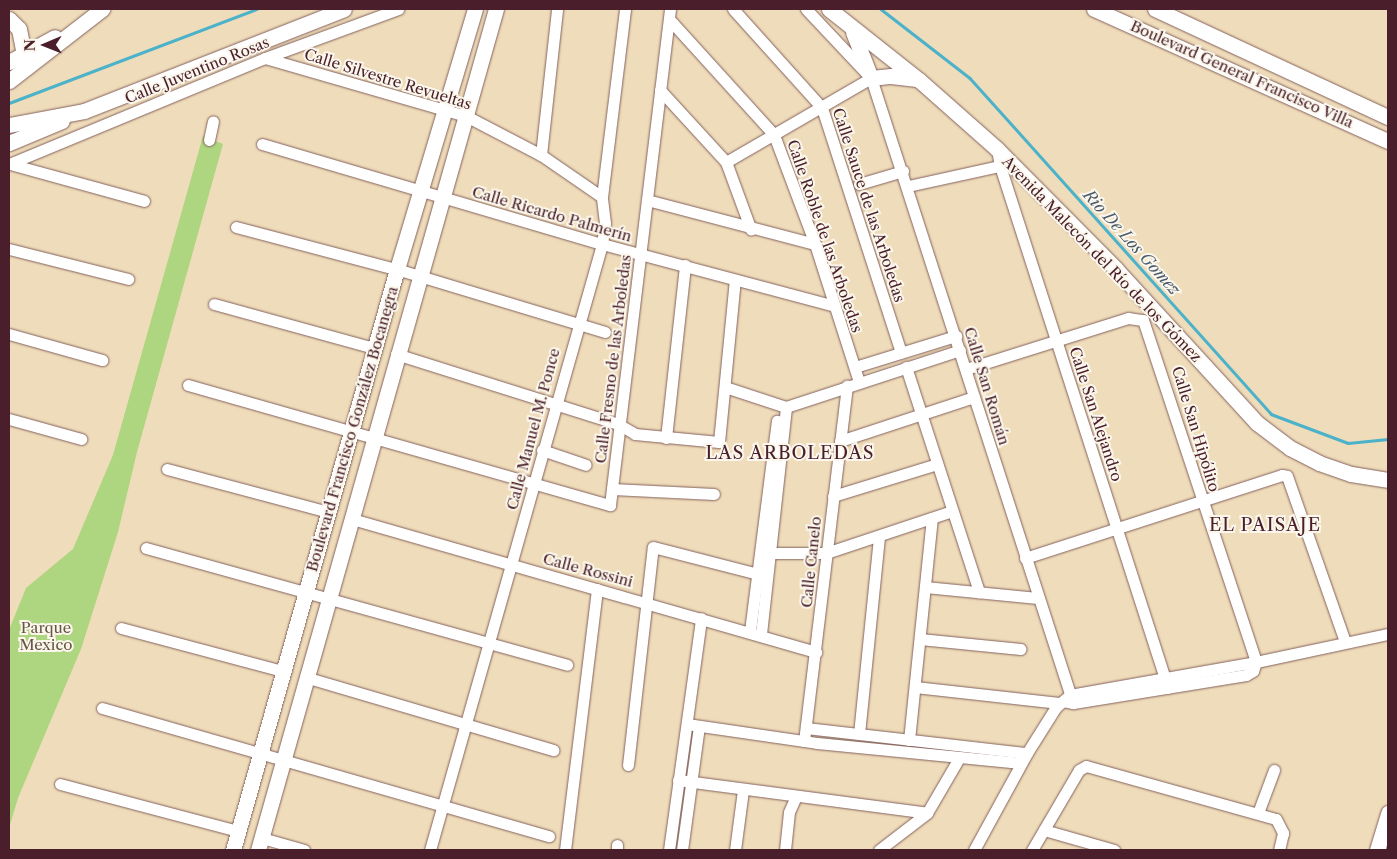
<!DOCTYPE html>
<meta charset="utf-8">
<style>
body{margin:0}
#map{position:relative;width:1397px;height:859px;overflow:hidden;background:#efdcba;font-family:"Libre Caslon Text",serif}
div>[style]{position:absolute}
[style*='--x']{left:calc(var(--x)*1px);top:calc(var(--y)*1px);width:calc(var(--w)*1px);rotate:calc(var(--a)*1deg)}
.green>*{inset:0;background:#aed57f}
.stream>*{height:2.5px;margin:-1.25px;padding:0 1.25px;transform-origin:1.25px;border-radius:1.25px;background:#4bb2ca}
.roads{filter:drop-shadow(0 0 1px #84615d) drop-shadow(0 0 1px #84615d)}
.minor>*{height:11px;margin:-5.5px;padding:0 5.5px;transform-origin:5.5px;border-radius:5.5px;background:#fff}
.major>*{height:15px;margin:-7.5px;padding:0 7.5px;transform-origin:7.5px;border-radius:7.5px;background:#fff}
span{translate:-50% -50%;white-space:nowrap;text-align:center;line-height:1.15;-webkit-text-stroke:4px #fbf7ec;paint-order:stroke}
.street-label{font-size:15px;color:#4a1f2b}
.park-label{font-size:15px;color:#685644}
.water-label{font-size:16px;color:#4a5a6b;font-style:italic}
.quarter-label{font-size:18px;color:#4a1f2b;letter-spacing:1px}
.frame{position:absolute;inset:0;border:10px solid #4a1f2b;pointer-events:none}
.north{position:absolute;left:20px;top:20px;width:50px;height:50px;-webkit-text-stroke:4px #fbf7ec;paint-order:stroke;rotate:269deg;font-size:14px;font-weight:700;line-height:20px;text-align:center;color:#4a1f2b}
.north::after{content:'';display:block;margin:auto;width:18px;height:22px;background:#4a1f2b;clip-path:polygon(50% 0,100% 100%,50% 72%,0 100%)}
</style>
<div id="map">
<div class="green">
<div style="clip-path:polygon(203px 136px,223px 144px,137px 452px,118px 532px,81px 649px,18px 798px,9px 828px,9px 630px,26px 588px,73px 549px,113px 455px)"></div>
</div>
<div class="stream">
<div style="--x:881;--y:9;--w:113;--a:37.8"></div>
<div style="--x:970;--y:78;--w:451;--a:48.1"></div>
<div style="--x:1271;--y:414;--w:82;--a:20.6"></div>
<div style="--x:1348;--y:443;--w:40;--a:-5.7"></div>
<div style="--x:9;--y:103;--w:265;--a:-20.8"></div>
</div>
<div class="roads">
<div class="minor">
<div style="--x:733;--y:9;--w:133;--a:48"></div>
<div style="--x:822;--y:108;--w:257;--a:72.1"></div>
<div style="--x:806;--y:9;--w:95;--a:46.7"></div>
<div style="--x:871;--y:78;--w:657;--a:72.09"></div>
<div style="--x:669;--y:19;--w:156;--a:47.8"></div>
<div style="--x:774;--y:135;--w:116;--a:69.4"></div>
<div style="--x:815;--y:244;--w:145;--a:72.3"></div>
<div style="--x:265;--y:58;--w:209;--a:16.1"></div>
<div style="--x:466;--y:116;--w:85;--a:27.5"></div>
<div style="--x:541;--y:155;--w:74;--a:34.5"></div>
<div style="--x:660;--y:90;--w:98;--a:47.5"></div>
<div style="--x:726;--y:162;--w:72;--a:69.8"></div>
<div style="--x:209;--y:140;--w:19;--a:-78"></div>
<div style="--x:262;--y:144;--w:354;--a:16.4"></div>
<div style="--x:602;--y:244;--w:241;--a:14.9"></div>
<div style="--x:997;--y:149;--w:17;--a:80"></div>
<div style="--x:1000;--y:166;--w:548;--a:72.16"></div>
<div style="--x:541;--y:155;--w:147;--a:-83.7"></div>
<div style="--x:726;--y:162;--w:168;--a:-30.1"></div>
<div style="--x:9;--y:164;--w:277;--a:-22.5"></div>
<div style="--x:265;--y:58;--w:142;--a:-20.2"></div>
<div style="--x:10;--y:164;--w:139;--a:15.4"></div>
<div style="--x:859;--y:184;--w:46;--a:-16.5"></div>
<div style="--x:908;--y:186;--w:94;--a:-12.3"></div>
<div style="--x:647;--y:200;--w:174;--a:14.7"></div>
<div style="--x:236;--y:227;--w:173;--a:14.8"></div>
<div style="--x:403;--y:271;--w:211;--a:16.8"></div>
<div style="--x:9;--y:249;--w:123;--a:14.1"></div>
<div style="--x:214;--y:304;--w:166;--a:15.4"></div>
<div style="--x:9;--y:334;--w:97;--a:15.6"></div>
<div style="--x:396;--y:354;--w:233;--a:17.5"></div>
<div style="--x:618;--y:424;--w:20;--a:30"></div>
<div style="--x:635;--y:434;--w:84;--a:5.4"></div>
<div style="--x:719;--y:442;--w:163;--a:-84.4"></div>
<div style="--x:855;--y:367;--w:106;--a:-17.1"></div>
<div style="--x:906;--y:367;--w:237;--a:72"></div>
<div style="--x:966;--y:369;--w:170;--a:-17.5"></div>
<div style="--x:1128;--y:318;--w:15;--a:8"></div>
<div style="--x:1143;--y:320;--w:360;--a:71.7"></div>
<div style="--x:1256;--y:662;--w:9;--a:108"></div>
<div style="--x:1253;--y:671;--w:8;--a:150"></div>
<div style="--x:1246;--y:675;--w:175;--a:170.8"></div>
<div style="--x:1073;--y:703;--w:10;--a:-169"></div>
<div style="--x:188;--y:385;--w:439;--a:15.9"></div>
<div style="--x:610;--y:505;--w:500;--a:-83.1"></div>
<div style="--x:725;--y:387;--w:64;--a:18.2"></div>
<div style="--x:786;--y:407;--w:183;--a:-18.1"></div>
<div style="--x:9;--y:419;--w:75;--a:15.5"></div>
<div style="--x:666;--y:438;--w:174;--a:-83.7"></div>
<div style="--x:840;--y:441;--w:141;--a:-18.2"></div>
<div style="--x:542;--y:450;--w:46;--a:18.8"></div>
<div style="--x:167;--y:469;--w:168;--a:14.9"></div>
<div style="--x:612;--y:489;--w:102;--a:2.8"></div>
<div style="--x:833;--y:496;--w:109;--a:-17.1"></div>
<div style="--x:352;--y:519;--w:483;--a:16"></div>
<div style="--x:146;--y:548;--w:437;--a:15.5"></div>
<div style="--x:770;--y:553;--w:56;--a:0"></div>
<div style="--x:826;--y:553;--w:133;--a:-18.4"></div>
<div style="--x:1025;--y:558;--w:270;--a:-17.9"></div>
<div style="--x:1282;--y:475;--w:5;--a:11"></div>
<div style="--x:1287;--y:476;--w:176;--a:70.7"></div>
<div style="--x:925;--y:587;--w:113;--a:5.6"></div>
<div style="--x:121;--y:628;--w:168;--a:14.9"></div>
<div style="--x:750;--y:631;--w:212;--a:-82.7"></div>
<div style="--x:761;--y:634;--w:228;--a:-83.7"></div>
<div style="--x:920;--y:639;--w:101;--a:5.7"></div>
<div style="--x:305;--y:677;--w:259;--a:16.4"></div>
<div style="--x:915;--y:687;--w:145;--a:6.3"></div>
<div style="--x:102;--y:708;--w:465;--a:16"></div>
<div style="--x:687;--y:724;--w:131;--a:8.3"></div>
<div style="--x:817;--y:743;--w:205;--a:5.6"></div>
<div style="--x:806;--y:728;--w:222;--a:6.5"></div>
<div style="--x:859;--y:734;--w:198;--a:-84.2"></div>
<div style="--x:909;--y:740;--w:223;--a:-84.1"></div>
<div style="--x:804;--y:741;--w:358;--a:-83.1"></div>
<div style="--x:628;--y:765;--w:219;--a:-83.5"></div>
<div style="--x:653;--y:547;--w:108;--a:14.4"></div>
<div style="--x:678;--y:780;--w:251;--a:7.5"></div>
<div style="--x:60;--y:784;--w:184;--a:14.8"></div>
<div style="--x:1258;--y:813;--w:46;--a:-69.6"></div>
<div style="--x:1044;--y:830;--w:73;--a:15.9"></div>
<div style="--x:262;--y:838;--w:44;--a:15.9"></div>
<div style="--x:430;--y:850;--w:630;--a:-74.15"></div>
<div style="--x:602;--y:244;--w:21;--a:-82"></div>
<div style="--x:605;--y:223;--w:26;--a:-97"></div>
<div style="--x:602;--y:197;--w:189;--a:-83"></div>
<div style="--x:565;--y:850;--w:263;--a:-83"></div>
<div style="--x:617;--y:850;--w:5;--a:-90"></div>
<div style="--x:669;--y:850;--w:234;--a:-82.1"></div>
<div style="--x:682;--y:850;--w:125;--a:-82.2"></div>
<div style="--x:735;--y:850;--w:61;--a:-82.4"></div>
<div style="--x:785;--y:850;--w:38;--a:-84"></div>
<div style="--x:789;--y:812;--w:17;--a:-66"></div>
<div style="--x:879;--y:850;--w:61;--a:-37.6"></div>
<div style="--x:927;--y:813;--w:64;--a:-59.8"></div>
<div style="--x:974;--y:850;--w:111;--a:-61.3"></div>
<div style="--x:1027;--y:753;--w:54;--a:-57.8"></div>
<div style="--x:1056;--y:707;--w:18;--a:-41"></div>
<div style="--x:1070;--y:695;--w:189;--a:-10.1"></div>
<div style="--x:1256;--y:662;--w:135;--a:-12"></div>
<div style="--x:1032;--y:850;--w:93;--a:-59.6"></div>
<div style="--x:1079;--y:770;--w:8;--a:-30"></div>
<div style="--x:1086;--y:766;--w:197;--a:15.6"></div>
<div style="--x:1276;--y:819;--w:16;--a:63"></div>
<div style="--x:1283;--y:833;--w:17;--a:103"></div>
</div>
<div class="major">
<div style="--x:829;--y:9;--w:115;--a:38.3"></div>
<div style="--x:919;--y:80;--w:104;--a:41.5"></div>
<div style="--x:997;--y:149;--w:168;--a:45.2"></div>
<div style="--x:1115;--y:268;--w:210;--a:47.5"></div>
<div style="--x:1257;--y:423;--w:41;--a:37.1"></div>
<div style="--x:1290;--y:448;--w:33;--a:27"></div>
<div style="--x:1319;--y:463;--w:34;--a:19"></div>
<div style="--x:1351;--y:474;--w:37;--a:9"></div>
<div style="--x:1094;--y:9;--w:322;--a:24.2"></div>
<div style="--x:1155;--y:9;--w:257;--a:24.9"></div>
<div style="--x:9;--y:19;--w:14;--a:45"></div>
<div style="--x:19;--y:29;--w:25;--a:79"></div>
<div style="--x:853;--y:32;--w:49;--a:68.6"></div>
<div style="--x:871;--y:78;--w:20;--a:-6"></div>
<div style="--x:891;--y:76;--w:24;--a:7"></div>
<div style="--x:9;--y:62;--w:52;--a:-28.5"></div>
<div style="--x:9;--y:81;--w:118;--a:-37.7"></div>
<div style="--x:9;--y:125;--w:76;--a:-10.6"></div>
<div style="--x:84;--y:111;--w:279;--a:-21.4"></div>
<div style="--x:9;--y:143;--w:57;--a:-22.5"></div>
<div style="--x:233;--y:850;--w:604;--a:-74.24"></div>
<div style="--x:397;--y:269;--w:271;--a:-73.3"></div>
<div style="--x:258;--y:850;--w:874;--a:-74.2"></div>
<div style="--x:1377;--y:850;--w:39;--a:-73"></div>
</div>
</div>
<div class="street-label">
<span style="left:197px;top:70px;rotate:-22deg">Calle Juventino Rosas</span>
<span style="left:1242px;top:74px;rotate:24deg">Boulevard General Francisco Villa</span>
<span style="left:388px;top:79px;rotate:17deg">Calle Silvestre Revueltas</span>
<span style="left:869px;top:205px;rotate:72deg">Calle Sauce de las Arboledas</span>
<span style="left:552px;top:214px;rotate:16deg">Calle Ricardo Palmerín</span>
<span style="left:825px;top:236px;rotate:71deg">Calle Roble de las Arboledas</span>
<span style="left:1102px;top:259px;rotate:46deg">Avenida Malecón del Río de los Gómez</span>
<span style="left:613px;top:359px;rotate:-83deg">Calle Fresno de las Arboledas</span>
<span style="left:987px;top:386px;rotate:73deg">Calle San Román</span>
<span style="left:1096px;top:414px;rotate:72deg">Calle San Alejandro</span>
<span style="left:352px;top:429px;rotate:-74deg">Boulevard Francisco González Bocanegra</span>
<span style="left:533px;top:429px;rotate:-75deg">Calle Manuel M. Ponce</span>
<span style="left:1196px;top:429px;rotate:73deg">Calle San Hipólito</span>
<span style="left:811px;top:562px;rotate:-84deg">Calle Canelo</span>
<span style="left:588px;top:570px;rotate:15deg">Calle Rossini</span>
</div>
<div class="park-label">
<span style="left:46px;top:636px">Parque<br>Mexico</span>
</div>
<div class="water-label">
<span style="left:1132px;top:242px;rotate:48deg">Rio De Los Gomez</span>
</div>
<div class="quarter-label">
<span style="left:790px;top:453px">LAS ARBOLEDAS</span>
<span style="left:1265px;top:525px">EL PAISAJE</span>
</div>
<div class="frame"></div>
<div class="north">N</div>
</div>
